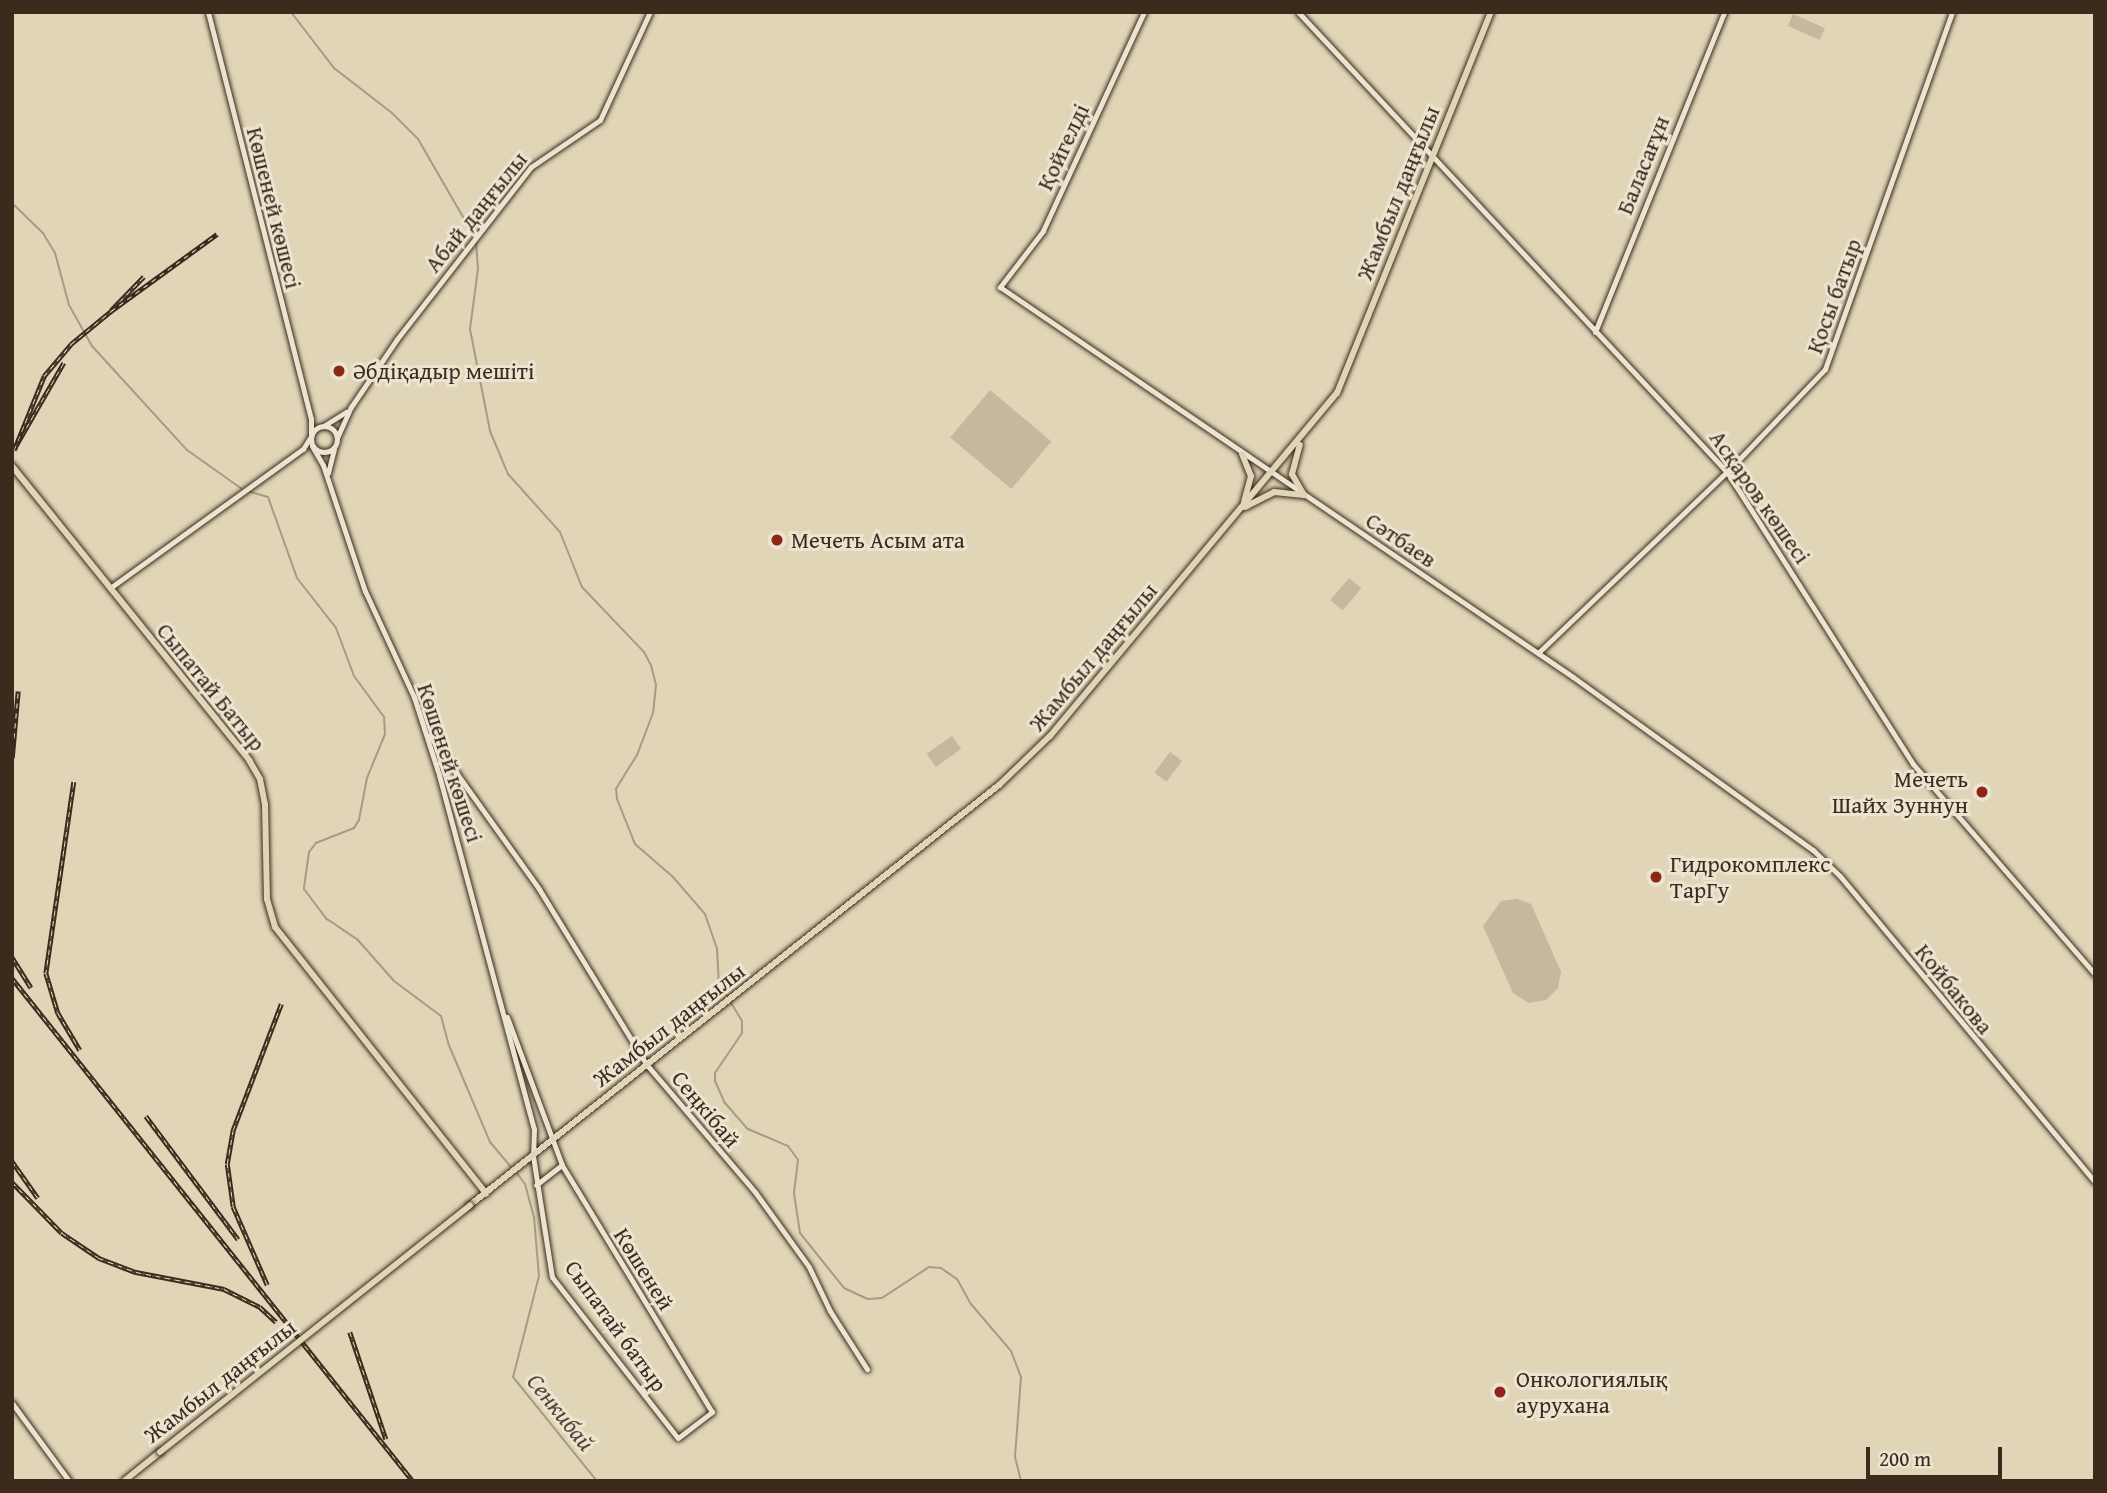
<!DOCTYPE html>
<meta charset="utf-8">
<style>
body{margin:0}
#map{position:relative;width:2107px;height:1493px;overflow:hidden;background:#e0d5b7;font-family:"Gentium Book Plus",serif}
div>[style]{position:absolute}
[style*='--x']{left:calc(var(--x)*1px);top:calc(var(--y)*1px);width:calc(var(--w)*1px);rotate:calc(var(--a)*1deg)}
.green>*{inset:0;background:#c4b89d;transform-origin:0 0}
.stream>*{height:2px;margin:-1px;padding:0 1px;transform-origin:1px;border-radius:1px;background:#a89b83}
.roads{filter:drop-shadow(0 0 2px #3b2b1d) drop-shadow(0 0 2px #3b2b1d)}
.secondary>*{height:5px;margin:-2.5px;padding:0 2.5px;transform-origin:2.5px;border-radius:2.5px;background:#ebe4d0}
.secondary>.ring{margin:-2.5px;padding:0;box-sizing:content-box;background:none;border:5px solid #ebe4d0;border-radius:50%}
.primary>*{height:6px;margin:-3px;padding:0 3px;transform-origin:3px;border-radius:3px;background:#e0d5b7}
.rail>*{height:4.5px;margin-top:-2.25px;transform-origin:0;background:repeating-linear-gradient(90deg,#ebe4d0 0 5px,#3b2b1d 0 10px);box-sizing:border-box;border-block:2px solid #3b2b1d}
.bridges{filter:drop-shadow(0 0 2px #3b2b1d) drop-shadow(0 0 2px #3b2b1d)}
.primary-bridge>*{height:6px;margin:-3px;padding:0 3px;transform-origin:3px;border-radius:3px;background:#e0d5b7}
.dots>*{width:19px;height:19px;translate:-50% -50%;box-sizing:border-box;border:4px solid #ebe4d0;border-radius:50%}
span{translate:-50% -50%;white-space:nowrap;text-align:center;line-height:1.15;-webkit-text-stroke:6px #ebe4d0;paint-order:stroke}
.street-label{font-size:23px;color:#3b2b1d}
.poi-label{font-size:23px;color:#3b2b1d}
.left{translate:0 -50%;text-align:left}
.right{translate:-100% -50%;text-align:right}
.water-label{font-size:24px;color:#564736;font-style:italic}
.frame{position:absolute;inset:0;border:14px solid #3b2b1d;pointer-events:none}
.scale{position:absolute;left:1866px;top:1447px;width:136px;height:32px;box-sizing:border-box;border:4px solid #3b2b1d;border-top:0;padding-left:9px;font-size:21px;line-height:24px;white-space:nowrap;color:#3b2b1d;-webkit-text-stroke:5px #ebe4d0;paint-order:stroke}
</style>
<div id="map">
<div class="green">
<div style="left:1793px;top:14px;width:35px;height:13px;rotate:24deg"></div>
<div style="left:990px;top:390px;width:80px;height:62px;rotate:40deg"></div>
<div style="left:1349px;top:578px;width:16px;height:29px;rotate:40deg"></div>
<div style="left:952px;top:736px;width:16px;height:31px;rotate:55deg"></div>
<div style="left:1170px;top:752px;width:15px;height:26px;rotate:37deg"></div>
<div style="clip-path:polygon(1517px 899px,1531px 904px,1561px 972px,1558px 988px,1546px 1000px,1529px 1003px,1513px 993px,1483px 926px,1501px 901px)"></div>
</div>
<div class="stream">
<div style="--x:291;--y:12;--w:71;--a:52.5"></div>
<div style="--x:334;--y:68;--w:73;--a:37.8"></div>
<div style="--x:392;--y:113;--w:37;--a:45"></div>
<div style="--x:418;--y:139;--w:112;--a:60"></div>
<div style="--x:12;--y:203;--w:43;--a:44.1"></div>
<div style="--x:43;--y:233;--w:23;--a:59"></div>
<div style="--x:55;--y:253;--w:54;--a:74.9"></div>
<div style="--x:69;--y:305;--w:47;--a:60.7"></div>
<div style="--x:92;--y:346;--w:141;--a:47.6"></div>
<div style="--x:187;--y:450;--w:67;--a:35.3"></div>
<div style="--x:476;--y:241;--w:28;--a:86"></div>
<div style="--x:478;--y:269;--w:61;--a:97.6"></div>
<div style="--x:470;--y:329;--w:104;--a:78.9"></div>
<div style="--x:490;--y:431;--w:47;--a:67.3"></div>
<div style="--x:508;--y:474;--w:78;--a:48.1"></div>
<div style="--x:560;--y:532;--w:59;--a:68.2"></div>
<div style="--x:582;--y:587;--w:90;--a:46.4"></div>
<div style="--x:644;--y:652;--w:15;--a:62"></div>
<div style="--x:651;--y:665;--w:21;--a:76"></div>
<div style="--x:656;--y:685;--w:28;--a:96"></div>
<div style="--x:653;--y:713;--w:45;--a:110.9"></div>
<div style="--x:637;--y:755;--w:40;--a:122"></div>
<div style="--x:616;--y:789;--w:10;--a:84"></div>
<div style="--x:617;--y:799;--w:48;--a:68.2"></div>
<div style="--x:635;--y:844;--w:50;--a:41"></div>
<div style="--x:673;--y:877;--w:49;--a:49.1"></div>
<div style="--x:705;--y:914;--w:36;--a:71"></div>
<div style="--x:717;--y:948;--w:36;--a:87"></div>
<div style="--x:719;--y:984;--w:14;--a:56"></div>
<div style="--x:247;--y:491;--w:22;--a:16"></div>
<div style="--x:268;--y:497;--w:86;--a:70.3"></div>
<div style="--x:297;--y:578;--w:63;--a:52"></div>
<div style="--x:336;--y:628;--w:51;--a:69.4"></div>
<div style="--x:354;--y:676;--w:51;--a:53.8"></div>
<div style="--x:384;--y:717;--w:17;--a:87"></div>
<div style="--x:385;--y:734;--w:48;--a:112.2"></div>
<div style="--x:367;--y:778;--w:43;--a:100.8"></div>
<div style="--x:359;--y:820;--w:9;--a:122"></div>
<div style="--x:354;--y:828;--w:41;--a:158.5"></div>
<div style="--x:316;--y:843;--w:11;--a:128"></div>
<div style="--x:309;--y:852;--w:37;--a:98"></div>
<div style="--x:304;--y:889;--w:38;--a:53"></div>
<div style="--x:327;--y:919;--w:36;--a:34"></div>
<div style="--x:357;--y:939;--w:56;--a:48.6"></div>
<div style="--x:394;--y:981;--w:59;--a:36.7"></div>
<div style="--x:441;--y:1016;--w:28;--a:75"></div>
<div style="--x:448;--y:1043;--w:108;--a:67"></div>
<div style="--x:490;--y:1142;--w:34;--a:50"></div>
<div style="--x:730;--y:1001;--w:23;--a:59"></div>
<div style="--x:742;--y:1021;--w:12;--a:90"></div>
<div style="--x:742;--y:1033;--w:48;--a:124"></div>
<div style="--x:715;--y:1073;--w:8;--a:90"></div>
<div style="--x:715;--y:1081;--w:24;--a:66"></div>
<div style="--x:725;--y:1103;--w:35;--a:49"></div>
<div style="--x:748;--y:1129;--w:43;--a:23"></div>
<div style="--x:788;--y:1146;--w:17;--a:54"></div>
<div style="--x:798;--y:1160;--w:33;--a:97"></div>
<div style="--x:794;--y:1193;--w:40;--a:81.5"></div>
<div style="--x:800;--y:1233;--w:70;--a:51.3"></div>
<div style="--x:844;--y:1288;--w:26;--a:25"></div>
<div style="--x:868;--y:1299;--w:14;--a:-4"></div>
<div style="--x:882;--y:1298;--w:56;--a:-33.4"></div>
<div style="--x:929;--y:1267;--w:12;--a:5"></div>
<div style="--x:941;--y:1268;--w:19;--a:35"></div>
<div style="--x:957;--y:1279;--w:29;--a:61"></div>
<div style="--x:971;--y:1304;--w:62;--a:49.6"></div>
<div style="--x:1011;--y:1351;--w:28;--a:69"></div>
<div style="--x:1021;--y:1377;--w:80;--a:94.3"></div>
<div style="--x:1015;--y:1457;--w:25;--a:76"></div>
<div style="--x:516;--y:1172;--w:15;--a:53"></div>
<div style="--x:525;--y:1184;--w:34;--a:75"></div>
<div style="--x:534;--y:1217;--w:59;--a:85.2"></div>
<div style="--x:539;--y:1276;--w:104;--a:104.4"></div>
<div style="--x:513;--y:1377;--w:134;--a:51.1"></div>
</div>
<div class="roads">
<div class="secondary">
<div style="--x:208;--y:12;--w:420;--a:75.8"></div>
<div style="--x:311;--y:419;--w:15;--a:90"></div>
<div style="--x:1144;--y:12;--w:241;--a:114.8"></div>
<div style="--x:1043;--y:231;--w:71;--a:127.5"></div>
<div style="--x:1000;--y:287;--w:693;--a:34.24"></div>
<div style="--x:1573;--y:677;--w:296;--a:35.8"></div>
<div style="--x:1813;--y:850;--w:37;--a:44"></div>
<div style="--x:1840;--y:876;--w:398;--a:50.2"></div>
<div style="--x:1298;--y:12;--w:629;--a:47"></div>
<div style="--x:1727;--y:472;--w:346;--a:57.5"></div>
<div style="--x:1913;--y:764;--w:278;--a:49.1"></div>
<div style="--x:1595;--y:332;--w:345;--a:-68"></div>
<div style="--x:325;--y:425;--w:25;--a:-32"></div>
<div class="ring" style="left:311px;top:426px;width:21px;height:21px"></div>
<div style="--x:337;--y:438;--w:34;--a:-66"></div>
<div style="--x:351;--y:407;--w:82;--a:-55.9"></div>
<div style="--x:397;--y:339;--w:218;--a:-52.1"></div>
<div style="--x:531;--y:167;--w:83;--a:-34.3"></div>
<div style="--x:600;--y:120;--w:119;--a:-65.2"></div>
<div style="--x:312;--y:446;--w:22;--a:60"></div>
<div style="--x:323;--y:465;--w:133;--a:71.6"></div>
<div style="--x:365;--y:591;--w:117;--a:65.2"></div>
<div style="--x:414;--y:697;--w:82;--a:72.2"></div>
<div style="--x:439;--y:775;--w:367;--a:75"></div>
<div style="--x:534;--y:1129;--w:27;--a:92"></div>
<div style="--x:533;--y:1156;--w:122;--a:81.1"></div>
<div style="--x:552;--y:1277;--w:204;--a:52"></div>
<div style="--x:678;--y:1438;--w:43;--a:-37.4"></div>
<div style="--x:712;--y:1412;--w:289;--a:-121.3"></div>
<div style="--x:562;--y:1165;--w:158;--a:-110.4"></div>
<div style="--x:328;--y:473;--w:25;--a:-76"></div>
<div style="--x:110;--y:588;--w:238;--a:-35.8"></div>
<div style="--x:303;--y:449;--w:13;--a:-58"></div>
<div style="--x:1538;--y:653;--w:262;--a:-43.8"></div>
<div style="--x:1727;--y:472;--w:142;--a:-46.4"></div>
<div style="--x:1825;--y:369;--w:379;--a:-70.4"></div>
<div style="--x:430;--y:736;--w:188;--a:54.5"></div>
<div style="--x:539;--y:889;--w:206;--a:58.5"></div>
<div style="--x:647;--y:1065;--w:167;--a:49.6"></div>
<div style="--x:755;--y:1192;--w:92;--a:54.2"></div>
<div style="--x:809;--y:1267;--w:49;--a:64.5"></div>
<div style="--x:830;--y:1311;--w:69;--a:57.5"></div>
<div style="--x:536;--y:1185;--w:33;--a:-38"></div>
<div style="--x:12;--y:1403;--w:97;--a:53.8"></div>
</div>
<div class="primary">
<div style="--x:1242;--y:454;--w:24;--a:68"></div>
<div style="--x:1251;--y:476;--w:27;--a:105"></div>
<div style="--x:12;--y:466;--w:378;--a:51.1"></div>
<div style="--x:249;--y:760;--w:22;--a:60"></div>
<div style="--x:260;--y:779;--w:25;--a:79"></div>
<div style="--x:265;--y:804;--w:95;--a:88.8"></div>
<div style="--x:267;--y:899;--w:29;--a:74"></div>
<div style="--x:275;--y:927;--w:340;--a:51.6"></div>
<div style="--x:1245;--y:507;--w:33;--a:-27"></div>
<div style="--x:1274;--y:492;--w:30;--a:6"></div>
<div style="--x:1304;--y:495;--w:24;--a:-120"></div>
<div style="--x:1292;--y:474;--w:30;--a:-75"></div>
<div style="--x:470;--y:1205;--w:675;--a:-38.45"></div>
<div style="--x:999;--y:785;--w:71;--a:-43.9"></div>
<div style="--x:1050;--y:736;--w:447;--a:-50.1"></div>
<div style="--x:1337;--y:393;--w:411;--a:-68"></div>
<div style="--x:124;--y:1481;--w:46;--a:-38.9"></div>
</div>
</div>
<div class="rail">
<div style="--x:144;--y:277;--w:47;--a:134.1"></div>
<div style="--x:111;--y:311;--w:131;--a:-36"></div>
<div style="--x:64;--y:363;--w:100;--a:119.9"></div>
<div style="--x:14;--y:450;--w:80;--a:-67.9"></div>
<div style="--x:44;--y:376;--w:42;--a:-49.8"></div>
<div style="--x:71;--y:344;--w:52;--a:-39.5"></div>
<div style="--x:12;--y:758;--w:67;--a:-84.9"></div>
<div style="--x:74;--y:782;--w:193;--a:98.3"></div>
<div style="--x:46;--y:973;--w:42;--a:73.3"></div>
<div style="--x:58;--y:1013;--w:43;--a:59.3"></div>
<div style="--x:12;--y:957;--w:36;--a:58"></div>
<div style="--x:12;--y:978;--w:643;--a:51.44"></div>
<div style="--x:146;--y:1116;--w:154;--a:53.2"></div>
<div style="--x:12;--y:1161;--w:45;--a:54.9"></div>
<div style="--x:12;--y:1182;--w:71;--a:45.6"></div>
<div style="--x:62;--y:1233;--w:45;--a:34"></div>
<div style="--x:99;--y:1258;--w:40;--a:21"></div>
<div style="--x:136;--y:1272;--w:90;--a:10.9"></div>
<div style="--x:224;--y:1289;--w:40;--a:26.6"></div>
<div style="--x:260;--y:1307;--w:22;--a:43"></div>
<div style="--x:267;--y:1285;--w:85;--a:-113.6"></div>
<div style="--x:233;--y:1207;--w:43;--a:-97.9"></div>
<div style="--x:227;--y:1164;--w:35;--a:-80"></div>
<div style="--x:233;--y:1130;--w:135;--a:-69.1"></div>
<div style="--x:350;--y:1332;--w:113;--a:71.4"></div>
</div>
<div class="bridges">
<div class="primary-bridge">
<div style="--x:160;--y:1452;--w:396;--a:-38.5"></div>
</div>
</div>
<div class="dots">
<div style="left:339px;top:371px;background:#8f2418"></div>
<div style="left:777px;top:540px;background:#8f2418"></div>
<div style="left:1982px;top:792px;background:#8f2418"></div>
<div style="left:1656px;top:877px;background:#8f2418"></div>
<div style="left:1500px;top:1392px;background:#8f2418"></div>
</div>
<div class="street-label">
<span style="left:1063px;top:147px;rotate:-65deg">Қойгелді</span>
<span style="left:1643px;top:165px;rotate:-68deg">Баласағұн</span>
<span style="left:1398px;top:193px;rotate:-68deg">Жамбыл даңғылы</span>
<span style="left:274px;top:208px;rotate:76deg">Көшеней көшесі</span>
<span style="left:476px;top:212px;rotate:-51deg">Абай даңғылы</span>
<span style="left:1834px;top:296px;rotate:-70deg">Қосы батыр</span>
<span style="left:1760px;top:497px;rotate:55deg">Асқаров көшесі</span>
<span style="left:1401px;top:540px;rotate:34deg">Сәтбаев</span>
<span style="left:1093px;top:657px;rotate:-50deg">Жамбыл даңғылы</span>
<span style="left:211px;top:687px;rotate:51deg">Сыпатай Батыр</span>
<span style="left:450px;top:763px;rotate:72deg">Көшеней көшесі</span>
<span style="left:1954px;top:989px;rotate:51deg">Койбакова</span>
<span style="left:669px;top:1025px;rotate:-38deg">Жамбыл даңғылы</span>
<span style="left:706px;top:1109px;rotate:50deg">Сеңкібай</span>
<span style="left:644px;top:1269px;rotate:58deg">Көшеней</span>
<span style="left:616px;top:1326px;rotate:54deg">Сыпатай батыр</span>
<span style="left:220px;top:1381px;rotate:-38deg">Жамбыл даңғылы</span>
</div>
<div class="poi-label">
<span class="left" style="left:353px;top:371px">Әбдіқадыр мешіті</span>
<span class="left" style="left:791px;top:540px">Мечеть Асым ата</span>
<span class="right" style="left:1968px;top:792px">Мечеть<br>Шайх Зуннун</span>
<span class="left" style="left:1670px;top:877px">Гидрокомплекс<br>ТарГу</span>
<span class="left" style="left:1516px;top:1392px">Онкологиялық<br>аурухана</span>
</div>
<div class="water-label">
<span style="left:561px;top:1412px;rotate:51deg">Сенкибай</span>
</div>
<div class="frame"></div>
<div class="scale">200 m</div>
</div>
